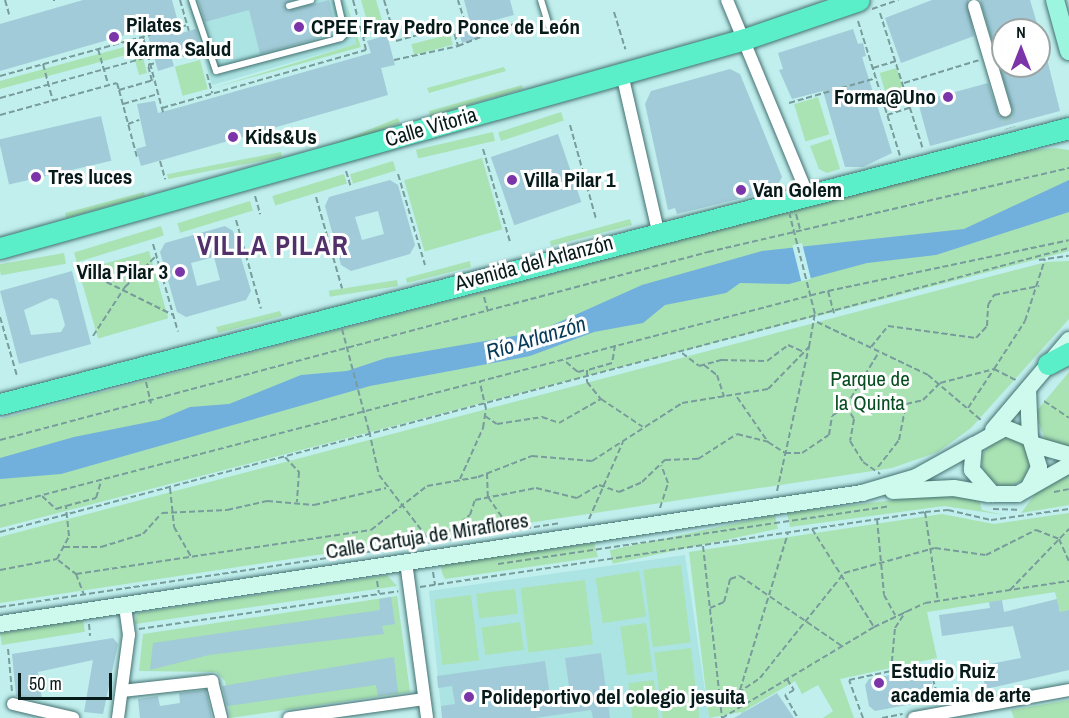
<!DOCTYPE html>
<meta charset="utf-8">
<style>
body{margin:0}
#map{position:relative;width:1069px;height:718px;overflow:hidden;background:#c0efee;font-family:"Archivo Narrow",sans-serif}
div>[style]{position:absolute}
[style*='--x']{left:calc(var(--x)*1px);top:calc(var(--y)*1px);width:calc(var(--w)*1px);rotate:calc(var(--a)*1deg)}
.built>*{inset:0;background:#ace4e4}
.green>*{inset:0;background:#a9e2b3;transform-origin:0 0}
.round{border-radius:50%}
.water>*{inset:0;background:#71afdc}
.pier>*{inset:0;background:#c0efee;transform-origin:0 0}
.building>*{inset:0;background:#a1cbd8;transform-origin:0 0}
.street-tunnel>*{height:12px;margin-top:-6px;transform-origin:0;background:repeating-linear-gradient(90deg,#a4cfce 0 12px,transparent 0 18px)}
.path>*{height:2px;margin-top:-1px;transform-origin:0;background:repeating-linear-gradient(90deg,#789c9b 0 6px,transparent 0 9px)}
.roads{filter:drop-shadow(0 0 2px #447070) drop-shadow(0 0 2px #447070)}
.lane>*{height:6px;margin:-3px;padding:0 3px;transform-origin:3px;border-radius:3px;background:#fff}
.street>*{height:12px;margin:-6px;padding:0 6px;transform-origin:6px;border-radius:6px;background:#fff}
.secondary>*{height:16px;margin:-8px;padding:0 8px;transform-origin:8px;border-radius:8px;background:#cefaee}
.primary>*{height:18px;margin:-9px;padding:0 9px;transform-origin:9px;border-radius:9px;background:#9cf5de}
.highway>*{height:21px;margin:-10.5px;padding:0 10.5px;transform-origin:10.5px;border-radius:10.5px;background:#5aefc8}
.path-bridge>*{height:2px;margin-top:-1px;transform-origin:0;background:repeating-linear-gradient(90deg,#789c9b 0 6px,transparent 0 9px)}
.dots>*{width:16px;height:16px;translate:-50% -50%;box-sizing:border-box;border:3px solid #fff;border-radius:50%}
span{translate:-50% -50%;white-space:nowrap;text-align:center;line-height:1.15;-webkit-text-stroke:6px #fff;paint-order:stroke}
.poi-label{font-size:21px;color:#081b1b;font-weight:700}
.left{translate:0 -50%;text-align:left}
.right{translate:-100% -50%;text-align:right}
.street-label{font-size:21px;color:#081b1b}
.park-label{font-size:21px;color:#094e22}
.water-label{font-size:22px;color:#063a58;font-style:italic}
.district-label{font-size:27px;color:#52316a;font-weight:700;letter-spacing:1.5px}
.north{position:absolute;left:991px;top:18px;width:60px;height:60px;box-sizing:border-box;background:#fff;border:2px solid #9ca4a4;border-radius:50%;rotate:0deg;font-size:16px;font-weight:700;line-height:24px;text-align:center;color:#081b1b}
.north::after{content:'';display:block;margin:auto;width:21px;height:27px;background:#7b35a8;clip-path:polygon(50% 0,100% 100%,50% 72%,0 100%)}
.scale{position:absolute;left:18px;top:673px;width:94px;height:27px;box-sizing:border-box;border:3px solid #081b1b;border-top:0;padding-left:8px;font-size:18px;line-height:21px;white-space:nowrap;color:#081b1b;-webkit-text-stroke:4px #fff;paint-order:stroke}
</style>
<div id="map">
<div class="built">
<div style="clip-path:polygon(187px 0,345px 0,357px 44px,212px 85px)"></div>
<div style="clip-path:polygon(685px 555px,709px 718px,442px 718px,429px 591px)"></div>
</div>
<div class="green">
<div style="clip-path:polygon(345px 0,361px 47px,213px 88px,356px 44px)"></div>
<div style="clip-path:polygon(361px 0,376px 0,384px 27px,370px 31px)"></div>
<div style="left:450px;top:34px;width:11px;height:40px;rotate:75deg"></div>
<div style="clip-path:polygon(139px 43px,147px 73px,139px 75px,133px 53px,0 89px,0 81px)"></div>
<div style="left:200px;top:60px;width:30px;height:26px;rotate:75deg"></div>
<div style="clip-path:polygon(504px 67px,506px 71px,429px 93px,427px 88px)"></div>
<div style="left:897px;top:68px;width:35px;height:18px;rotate:74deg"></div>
<div style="clip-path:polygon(522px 85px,523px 89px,430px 116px,429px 111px)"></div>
<div style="left:818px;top:97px;width:39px;height:25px;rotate:73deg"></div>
<div style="left:561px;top:112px;width:9px;height:66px;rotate:72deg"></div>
<div style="left:398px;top:118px;width:5px;height:112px;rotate:68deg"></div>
<div style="left:493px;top:132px;width:9px;height:79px;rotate:77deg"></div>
<div style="clip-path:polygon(831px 139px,840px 169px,827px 173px,819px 169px,810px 146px)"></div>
<div style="clip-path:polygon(1055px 148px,1069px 150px,1069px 251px,0 528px,0 419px,1009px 153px)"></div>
<div style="left:281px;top:152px;width:5px;height:116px;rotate:79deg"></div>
<div style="left:482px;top:158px;width:74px;height:81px;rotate:74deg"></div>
<div style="left:393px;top:161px;width:10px;height:45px;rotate:73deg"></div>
<div style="left:344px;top:174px;width:10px;height:75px;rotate:73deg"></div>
<div style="clip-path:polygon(144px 192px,145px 196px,66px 218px,65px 213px)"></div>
<div style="left:250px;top:201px;width:10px;height:76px;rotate:73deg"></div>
<div style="clip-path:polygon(630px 219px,632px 225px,551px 246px,550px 241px)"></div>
<div style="left:161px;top:226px;width:10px;height:91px;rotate:73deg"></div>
<div style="left:149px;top:251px;width:70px;height:73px;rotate:74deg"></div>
<div style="left:64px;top:253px;width:11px;height:66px;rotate:80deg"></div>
<div style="clip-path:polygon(470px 261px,471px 267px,407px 283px,406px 278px)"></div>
<div style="clip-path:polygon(1069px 261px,1069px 319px,971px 428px,938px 452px,892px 468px,0 603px,0 537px,1046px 262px)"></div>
<div style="left:397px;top:280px;width:6px;height:69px;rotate:81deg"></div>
<div style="clip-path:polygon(280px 311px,282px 316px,218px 333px,216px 327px)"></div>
<div style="clip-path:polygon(1069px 372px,1069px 449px,1046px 442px,1035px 413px)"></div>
<div class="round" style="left:982px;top:438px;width:48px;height:48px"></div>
<div style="clip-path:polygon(1069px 474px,1069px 505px,1021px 513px,1036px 493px)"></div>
<div style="clip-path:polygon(943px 494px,979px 500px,982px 510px,1004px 515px,944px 506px,790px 527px,787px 513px)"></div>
<div style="clip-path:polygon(1069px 513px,1069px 645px,1055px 592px,927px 612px,937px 658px,840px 679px,854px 718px,823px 718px,833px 711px,818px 685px,802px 694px,795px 681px,746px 710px,742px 718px,741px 712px,709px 718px,689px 552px,942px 514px,994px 524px)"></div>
<div style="left:775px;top:515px;width:14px;height:169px;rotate:78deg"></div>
<div style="clip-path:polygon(594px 543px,598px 557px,445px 579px,442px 573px,441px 565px)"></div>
<div style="left:681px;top:565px;width:78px;height:38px;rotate:83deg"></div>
<div style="left:639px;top:571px;width:46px;height:44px;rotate:81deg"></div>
<div style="clip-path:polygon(387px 575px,397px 586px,135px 624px,137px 613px)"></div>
<div style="left:585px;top:580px;width:65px;height:65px;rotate:83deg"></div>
<div style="left:515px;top:589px;width:25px;height:39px;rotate:83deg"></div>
<div style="left:471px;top:595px;width:66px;height:37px;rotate:83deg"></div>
<div style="clip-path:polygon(397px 596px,410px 692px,230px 718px,225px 681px,216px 672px,139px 671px,143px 634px)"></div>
<div style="left:83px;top:620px;width:12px;height:84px;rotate:81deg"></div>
<div style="left:520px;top:622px;width:28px;height:39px;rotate:82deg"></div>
<div style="left:646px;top:623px;width:49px;height:26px;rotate:82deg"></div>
<div style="left:691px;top:648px;width:70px;height:37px;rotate:83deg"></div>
<div style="left:654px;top:680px;width:38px;height:26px;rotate:83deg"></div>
<div style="clip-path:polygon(1069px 700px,1069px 718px,1014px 718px,1011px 710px)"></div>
</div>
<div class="water">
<div style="clip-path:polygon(1069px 180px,1069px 212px,936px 255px,867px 263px,789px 284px,740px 283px,726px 293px,665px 305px,643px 323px,594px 332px,530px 356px,370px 386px,61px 474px,0 479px,0 458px,74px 437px,159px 420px,190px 407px,229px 404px,301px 375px,347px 371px,386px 358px,537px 332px,642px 285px,762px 251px,964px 229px)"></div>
</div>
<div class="pier">
<div style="left:802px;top:243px;width:37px;height:10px;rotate:76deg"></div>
</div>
<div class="building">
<div style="clip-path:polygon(83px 0,172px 0,181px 33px,196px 29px,200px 45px,170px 53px,174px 66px,158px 71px,146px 29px,0 71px,0 24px)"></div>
<div style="clip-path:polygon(198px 0,291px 0,284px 5px,288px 11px,329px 0,337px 33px,260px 54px,249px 10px,205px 22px)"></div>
<div style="clip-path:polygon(464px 0,510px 0,514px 15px,488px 22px,491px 35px,462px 43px,458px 29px,471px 26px)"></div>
<div style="clip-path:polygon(932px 0,968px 0,974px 36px,901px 63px,885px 18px)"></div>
<div style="clip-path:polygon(980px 0,1030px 0,1039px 30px,1003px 30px,1003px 66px,1039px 66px,1042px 39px,1060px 111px,930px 146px,918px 102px,988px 83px,999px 116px,1013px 112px)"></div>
<div style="clip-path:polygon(853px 29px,858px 44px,863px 43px,866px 56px,862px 57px,892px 153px,863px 167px,845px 167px,823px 91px,792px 99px,779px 70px,783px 69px,778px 53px)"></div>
<div style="clip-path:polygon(387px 35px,395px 65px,381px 68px,388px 95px,141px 166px,136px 149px,146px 146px,137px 104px,155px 101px,158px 113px,184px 106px,371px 53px,367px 41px)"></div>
<div style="clip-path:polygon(730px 69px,740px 74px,782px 177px,775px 190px,677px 214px,675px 208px,668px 210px,645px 104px,651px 91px)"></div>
<div style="left:101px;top:116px;width:46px;height:105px;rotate:77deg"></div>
<div style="left:558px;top:134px;width:72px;height:71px;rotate:71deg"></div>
<div style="clip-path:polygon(evenodd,390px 180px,398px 185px,415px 245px,410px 254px,351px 271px,341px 265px,325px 206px,329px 197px,390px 180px,378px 211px,384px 234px,362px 240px,355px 217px,378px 211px)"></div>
<div style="clip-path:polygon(evenodd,225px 226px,233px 231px,251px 291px,246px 300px,186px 317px,177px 312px,160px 252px,165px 243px,225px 226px,214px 257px,220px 280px,197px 286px,191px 263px,214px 257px)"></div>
<div style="clip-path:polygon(evenodd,72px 271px,91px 344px,19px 364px,0 291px,72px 271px,51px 298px,58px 300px,65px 325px,61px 332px,31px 335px,24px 310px,51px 298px)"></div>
<div style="clip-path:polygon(391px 597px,395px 624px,382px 626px,384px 634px,209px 655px,150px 670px,153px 643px,380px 610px,379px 599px)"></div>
<div style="clip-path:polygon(1057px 599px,1060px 612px,1069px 610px,1069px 670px,986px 689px,980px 666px,1021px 658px,1013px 626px,942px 636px,939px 615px,990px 608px,989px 602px,1002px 600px,1004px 612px)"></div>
<div style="clip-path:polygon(113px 638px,118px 644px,103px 714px,84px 712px,93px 660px,38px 672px,42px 699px,16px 696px,12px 654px)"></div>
<div style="clip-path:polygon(601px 653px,610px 718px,593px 718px,591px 710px,535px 718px,442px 718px,441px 706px,455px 704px,452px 686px,438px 688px,437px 676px,545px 661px,551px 703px,571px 700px,565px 658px)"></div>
<div style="clip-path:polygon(394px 657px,398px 693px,378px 696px,376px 685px,227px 706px,222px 686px)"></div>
<div style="clip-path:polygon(922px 669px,930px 672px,934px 694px,927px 695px,928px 701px,875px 711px,869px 706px,865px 685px,869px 679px)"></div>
<div style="clip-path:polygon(206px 690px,212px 718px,140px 718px,138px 699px,158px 696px,160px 706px,180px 703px,179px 693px)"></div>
<div style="clip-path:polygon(777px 693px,794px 718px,734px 718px)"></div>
</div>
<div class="street-tunnel">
<div style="--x:1005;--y:110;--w:19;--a:74"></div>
</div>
<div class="path">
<div style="--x:5;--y:0;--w:15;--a:74"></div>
<div style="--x:54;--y:0;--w:1;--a:90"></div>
<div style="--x:180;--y:0;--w:32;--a:74"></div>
<div style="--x:353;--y:0;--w:38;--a:75"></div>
<div style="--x:363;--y:37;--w:30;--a:-15"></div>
<div style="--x:384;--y:0;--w:43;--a:73.7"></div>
<div style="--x:396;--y:41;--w:72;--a:-15.4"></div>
<div style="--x:465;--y:22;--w:23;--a:-108"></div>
<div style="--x:872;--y:9;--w:28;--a:-19"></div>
<div style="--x:614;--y:12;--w:39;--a:73"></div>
<div style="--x:880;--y:13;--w:143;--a:72.5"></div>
<div style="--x:858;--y:21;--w:141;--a:72.7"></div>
<div style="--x:452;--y:25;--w:22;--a:74"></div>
<div style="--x:458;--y:46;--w:68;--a:-21.6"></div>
<div style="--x:180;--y:27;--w:8;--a:-14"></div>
<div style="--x:143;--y:37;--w:78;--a:75.1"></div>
<div style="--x:98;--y:49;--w:36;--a:74"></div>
<div style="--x:172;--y:58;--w:29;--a:-12"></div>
<div style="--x:394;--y:60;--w:66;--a:-12.3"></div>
<div style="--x:43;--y:64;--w:38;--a:75"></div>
<div style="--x:873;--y:68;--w:24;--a:-17"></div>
<div style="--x:207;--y:74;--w:20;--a:75"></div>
<div style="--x:0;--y:76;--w:156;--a:-15.3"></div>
<div style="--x:152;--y:81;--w:16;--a:-104"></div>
<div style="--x:148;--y:65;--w:8;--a:-14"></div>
<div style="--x:904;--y:83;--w:78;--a:-17"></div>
<div style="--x:119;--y:90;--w:69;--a:75"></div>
<div style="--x:0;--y:98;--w:154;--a:-15.5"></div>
<div style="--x:789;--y:103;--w:91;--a:-16"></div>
<div style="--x:123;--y:104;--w:35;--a:-16"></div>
<div style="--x:162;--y:108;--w:212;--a:-15.9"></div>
<div style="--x:366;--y:50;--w:13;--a:-103"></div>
<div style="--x:0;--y:115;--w:121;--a:-15.3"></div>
<div style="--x:117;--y:83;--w:7;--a:74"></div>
<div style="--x:119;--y:90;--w:36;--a:-16"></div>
<div style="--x:887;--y:115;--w:26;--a:-18"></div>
<div style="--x:128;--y:124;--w:12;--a:-20"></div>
<div style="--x:570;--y:125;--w:98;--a:74.5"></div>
<div style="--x:483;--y:149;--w:97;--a:73.8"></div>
<div style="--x:160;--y:161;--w:19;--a:74"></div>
<div style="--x:346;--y:171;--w:17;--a:73"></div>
<div style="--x:398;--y:174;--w:95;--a:73.5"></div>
<div style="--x:255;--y:196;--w:19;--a:74"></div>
<div style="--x:316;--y:197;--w:95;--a:74.1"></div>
<div style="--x:796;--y:214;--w:16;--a:75"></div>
<div style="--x:236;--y:220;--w:92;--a:74.3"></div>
<div style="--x:153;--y:244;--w:91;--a:74.1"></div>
<div style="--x:1039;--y:260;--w:30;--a:-8"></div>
<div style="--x:74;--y:266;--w:110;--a:26.3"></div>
<div style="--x:828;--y:291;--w:23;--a:75"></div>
<div style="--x:484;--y:297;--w:16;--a:75"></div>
<div style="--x:0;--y:317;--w:61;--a:73.9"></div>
<div style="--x:817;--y:322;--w:123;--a:25.5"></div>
<div style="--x:928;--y:375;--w:71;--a:40.4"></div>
<div style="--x:93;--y:336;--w:59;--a:-56.9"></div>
<div style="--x:125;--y:287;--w:44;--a:-45"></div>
<div style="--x:615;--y:345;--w:18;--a:99"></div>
<div style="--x:612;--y:363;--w:26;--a:164"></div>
<div style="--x:587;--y:370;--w:12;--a:90"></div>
<div style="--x:587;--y:382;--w:22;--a:51"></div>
<div style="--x:601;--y:399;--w:50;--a:33.7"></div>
<div style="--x:871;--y:347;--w:27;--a:-51"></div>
<div style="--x:888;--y:326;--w:89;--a:7.8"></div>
<div style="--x:976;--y:338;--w:16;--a:-47"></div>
<div style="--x:987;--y:326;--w:21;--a:-87"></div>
<div style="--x:988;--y:305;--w:12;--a:-59"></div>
<div style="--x:994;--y:295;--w:46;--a:-11.3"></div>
<div style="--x:682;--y:353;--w:21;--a:37"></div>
<div style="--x:699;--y:366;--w:24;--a:-15"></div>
<div style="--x:722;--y:360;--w:45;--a:1.3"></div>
<div style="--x:767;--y:361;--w:26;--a:-37"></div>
<div style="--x:788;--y:345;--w:17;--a:24"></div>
<div style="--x:566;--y:362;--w:16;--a:40"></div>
<div style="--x:578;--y:372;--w:8;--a:-14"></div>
<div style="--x:704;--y:365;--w:16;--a:38"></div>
<div style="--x:717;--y:375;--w:23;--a:72"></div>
<div style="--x:146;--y:382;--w:22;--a:77"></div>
<div style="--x:737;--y:397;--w:55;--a:55.4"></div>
<div style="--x:1044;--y:401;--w:30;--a:34"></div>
<div style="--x:846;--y:406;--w:15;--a:58"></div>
<div style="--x:854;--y:419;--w:22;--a:100"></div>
<div style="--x:850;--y:441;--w:25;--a:58"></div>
<div style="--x:863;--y:462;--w:21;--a:35"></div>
<div style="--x:968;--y:408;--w:47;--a:-56.3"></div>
<div style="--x:994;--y:369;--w:25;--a:27"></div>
<div style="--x:485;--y:416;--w:14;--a:34"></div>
<div style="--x:497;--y:424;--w:46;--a:-8.8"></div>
<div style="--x:542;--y:417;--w:18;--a:19"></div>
<div style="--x:559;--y:423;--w:48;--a:-29.7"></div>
<div style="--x:369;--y:431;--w:45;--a:77.2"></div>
<div style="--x:379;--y:475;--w:82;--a:52.4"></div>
<div style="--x:0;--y:440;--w:733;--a:-14.87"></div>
<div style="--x:708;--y:252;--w:371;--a:-13.1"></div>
<div style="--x:285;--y:457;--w:21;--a:47"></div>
<div style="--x:299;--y:472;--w:30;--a:94"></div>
<div style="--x:878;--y:467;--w:34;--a:-52"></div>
<div style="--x:899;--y:440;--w:37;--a:-79"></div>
<div style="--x:906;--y:404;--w:17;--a:-13"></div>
<div style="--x:923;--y:400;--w:24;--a:-45"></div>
<div style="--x:940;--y:383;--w:56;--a:-14.5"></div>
<div style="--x:994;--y:369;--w:57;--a:-57.1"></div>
<div style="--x:1025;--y:321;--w:65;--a:-72.1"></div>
<div style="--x:487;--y:473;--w:24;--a:88"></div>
<div style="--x:488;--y:497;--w:40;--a:55.1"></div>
<div style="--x:460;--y:479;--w:56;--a:-65.7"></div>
<div style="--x:483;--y:428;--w:19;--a:-81"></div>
<div style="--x:486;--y:409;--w:28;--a:-103"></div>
<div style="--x:170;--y:488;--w:39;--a:84"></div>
<div style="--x:174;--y:527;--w:34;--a:60"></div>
<div style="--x:777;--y:491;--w:148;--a:-77.5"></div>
<div style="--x:1054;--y:492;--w:15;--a:-11"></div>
<div style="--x:42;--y:496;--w:19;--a:43"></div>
<div style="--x:56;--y:509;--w:10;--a:-17"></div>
<div style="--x:0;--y:506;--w:855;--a:-14.56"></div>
<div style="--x:828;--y:291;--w:246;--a:-11.9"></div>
<div style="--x:660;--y:508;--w:26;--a:-72"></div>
<div style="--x:668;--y:483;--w:19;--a:-111"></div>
<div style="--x:993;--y:509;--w:24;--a:2"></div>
<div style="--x:925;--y:512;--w:90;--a:81.7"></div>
<div style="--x:589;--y:519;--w:84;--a:-66.2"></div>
<div style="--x:877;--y:519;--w:76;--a:84.7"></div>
<div style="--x:884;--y:595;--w:23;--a:61"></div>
<div style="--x:812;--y:529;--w:116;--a:57.7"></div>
<div style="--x:0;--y:532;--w:1106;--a:-14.88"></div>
<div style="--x:439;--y:539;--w:39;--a:-38"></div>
<div style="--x:470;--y:515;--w:16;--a:-72"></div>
<div style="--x:475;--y:500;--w:62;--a:-11.1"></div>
<div style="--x:536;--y:488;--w:42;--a:13.7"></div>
<div style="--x:577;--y:498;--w:26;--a:-31"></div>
<div style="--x:599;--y:485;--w:21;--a:19"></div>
<div style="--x:619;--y:492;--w:25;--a:-23"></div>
<div style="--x:642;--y:482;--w:32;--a:-44"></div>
<div style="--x:665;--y:460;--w:33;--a:-2"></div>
<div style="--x:698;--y:459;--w:46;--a:-32.7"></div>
<div style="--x:737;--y:434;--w:32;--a:14"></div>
<div style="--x:768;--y:442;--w:20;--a:33"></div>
<div style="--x:785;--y:453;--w:17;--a:0"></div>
<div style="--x:802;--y:453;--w:32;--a:-34"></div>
<div style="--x:829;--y:435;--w:19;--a:-81"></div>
<div style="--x:832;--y:416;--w:17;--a:-36"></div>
<div style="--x:846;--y:406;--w:63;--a:-58.6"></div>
<div style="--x:703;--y:546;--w:173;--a:83.7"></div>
<div style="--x:64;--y:547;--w:37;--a:0"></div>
<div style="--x:101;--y:547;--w:44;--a:-17.2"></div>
<div style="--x:143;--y:534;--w:28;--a:-48"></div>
<div style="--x:162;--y:513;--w:65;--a:-2.6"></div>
<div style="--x:227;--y:510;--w:41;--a:-12.7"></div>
<div style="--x:267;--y:501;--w:47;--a:4.9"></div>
<div style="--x:314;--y:505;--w:74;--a:-13.3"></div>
<div style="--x:58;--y:560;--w:23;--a:38"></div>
<div style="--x:76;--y:574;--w:22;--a:69"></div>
<div style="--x:498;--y:564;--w:396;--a:-8.4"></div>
<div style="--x:0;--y:570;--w:58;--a:-10.9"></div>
<div style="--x:57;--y:559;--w:26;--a:-62"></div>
<div style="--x:69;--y:536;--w:30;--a:-96"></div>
<div style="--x:66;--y:506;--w:31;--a:-15"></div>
<div style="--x:96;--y:498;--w:17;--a:-73"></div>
<div style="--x:433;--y:572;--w:13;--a:81"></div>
<div style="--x:76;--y:574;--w:298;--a:-8.5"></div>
<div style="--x:371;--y:530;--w:71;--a:-38.2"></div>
<div style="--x:427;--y:486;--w:52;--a:-10"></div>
<div style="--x:478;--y:477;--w:58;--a:-21.3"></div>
<div style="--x:532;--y:456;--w:60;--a:4.8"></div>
<div style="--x:592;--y:461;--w:107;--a:-32.8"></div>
<div style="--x:682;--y:403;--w:87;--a:-9.2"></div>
<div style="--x:768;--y:389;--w:59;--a:-45.7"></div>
<div style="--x:809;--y:347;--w:34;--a:-80"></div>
<div style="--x:377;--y:581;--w:12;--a:81"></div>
<div style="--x:420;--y:587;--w:511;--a:-8.45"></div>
<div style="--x:925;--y:512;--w:23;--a:-5"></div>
<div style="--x:948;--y:510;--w:44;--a:13.1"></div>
<div style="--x:991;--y:520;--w:79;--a:-8"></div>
<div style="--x:1010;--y:590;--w:85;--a:-46"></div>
<div style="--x:0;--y:607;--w:567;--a:-8.52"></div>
<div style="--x:710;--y:608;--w:15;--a:-23"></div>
<div style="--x:724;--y:602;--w:24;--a:-75"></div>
<div style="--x:730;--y:579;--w:10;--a:-17"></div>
<div style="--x:740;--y:576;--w:124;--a:34.5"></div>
<div style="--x:89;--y:624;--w:12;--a:85"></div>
<div style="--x:139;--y:629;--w:262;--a:-8.3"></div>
<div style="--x:8;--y:649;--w:42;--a:84.6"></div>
<div style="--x:891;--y:671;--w:43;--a:-84.7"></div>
<div style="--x:895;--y:628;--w:20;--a:-57"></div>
<div style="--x:922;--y:671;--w:8;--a:-7"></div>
<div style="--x:930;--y:670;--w:34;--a:73"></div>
<div style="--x:787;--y:679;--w:13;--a:58"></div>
<div style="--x:794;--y:690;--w:10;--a:151"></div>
<div style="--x:785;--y:695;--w:26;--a:61"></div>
<div style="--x:740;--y:690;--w:164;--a:-73"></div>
<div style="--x:723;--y:703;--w:45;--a:-34"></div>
<div style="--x:760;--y:678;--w:134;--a:-51.3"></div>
<div style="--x:844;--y:573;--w:94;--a:-15.4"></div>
<div style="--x:935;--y:548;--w:51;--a:7.8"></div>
<div style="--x:986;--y:555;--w:56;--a:-26.6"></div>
<div style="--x:1036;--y:530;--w:25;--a:21"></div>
<div style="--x:1059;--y:539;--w:24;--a:66"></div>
<div style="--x:722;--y:718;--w:177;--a:-30.9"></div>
<div style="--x:874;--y:627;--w:56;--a:-25.2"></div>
<div style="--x:925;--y:603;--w:146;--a:-8.7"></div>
<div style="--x:863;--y:718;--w:40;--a:-110.2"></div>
<div style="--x:849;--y:680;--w:67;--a:-12"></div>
<div style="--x:882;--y:718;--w:21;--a:-11"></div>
</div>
<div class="roads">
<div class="lane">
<div style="--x:192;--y:0;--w:75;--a:71.3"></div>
<div style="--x:216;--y:71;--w:129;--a:-14.8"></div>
<div style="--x:341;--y:38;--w:6;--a:-45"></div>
<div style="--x:345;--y:34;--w:35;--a:-103"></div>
<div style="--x:541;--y:0;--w:31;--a:73"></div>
<div style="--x:289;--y:6;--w:23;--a:-15"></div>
</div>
<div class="street">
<div style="--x:727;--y:0;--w:209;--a:67.5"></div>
<div style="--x:974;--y:6;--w:109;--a:73.4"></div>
<div style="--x:622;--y:74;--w:161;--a:77.1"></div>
<div style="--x:406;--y:562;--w:157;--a:82.3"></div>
<div style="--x:122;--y:691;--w:91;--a:-6.3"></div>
<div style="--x:212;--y:681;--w:38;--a:76"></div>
<div style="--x:13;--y:704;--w:62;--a:13.1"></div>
<div style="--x:118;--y:718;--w:84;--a:-82.5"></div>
<div style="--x:129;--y:635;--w:29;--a:-98"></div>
<div style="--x:289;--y:718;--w:136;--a:-8"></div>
<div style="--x:914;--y:718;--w:158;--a:-10.2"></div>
</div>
<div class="secondary">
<div style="--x:1028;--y:389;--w:49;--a:87.7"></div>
<div style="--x:993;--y:430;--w:118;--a:-49.8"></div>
<div style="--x:1035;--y:445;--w:35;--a:16"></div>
<div style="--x:1029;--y:487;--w:22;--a:-63"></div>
<div style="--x:1039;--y:467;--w:30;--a:-107"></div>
<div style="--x:1030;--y:438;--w:27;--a:-158"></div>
<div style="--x:1005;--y:428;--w:35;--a:151"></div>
<div style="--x:974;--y:445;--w:25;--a:95"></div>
<div style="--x:972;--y:470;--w:32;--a:49"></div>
<div style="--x:993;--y:494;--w:25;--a:0"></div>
<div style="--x:1018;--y:494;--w:59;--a:-29.6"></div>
<div style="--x:893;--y:491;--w:61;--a:-2.8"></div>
<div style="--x:954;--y:488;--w:36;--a:10"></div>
<div style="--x:0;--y:624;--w:872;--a:-8.64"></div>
<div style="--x:862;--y:493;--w:56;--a:-16.5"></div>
<div style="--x:916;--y:477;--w:66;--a:-28.9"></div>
</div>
<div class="primary">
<div style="--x:1055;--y:0;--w:53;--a:74.6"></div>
</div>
<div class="highway">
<div style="--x:0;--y:248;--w:774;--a:-15.67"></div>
<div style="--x:745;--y:39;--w:120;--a:-18.9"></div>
<div style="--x:1048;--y:364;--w:24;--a:-28"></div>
<div style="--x:0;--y:404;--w:1104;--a:-14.48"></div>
</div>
</div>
<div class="path-bridge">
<div style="--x:789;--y:212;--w:105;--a:75.7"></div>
<div style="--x:342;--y:329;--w:106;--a:75.2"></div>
</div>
<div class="dots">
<div style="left:299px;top:27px;background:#7b35a8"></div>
<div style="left:114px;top:37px;background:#7b35a8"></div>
<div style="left:948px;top:97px;background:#7b35a8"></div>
<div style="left:233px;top:137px;background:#7b35a8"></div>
<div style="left:36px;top:177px;background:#7b35a8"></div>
<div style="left:512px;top:180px;background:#7b35a8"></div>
<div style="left:741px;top:190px;background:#7b35a8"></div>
<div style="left:180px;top:272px;background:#7b35a8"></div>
<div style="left:879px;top:683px;background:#7b35a8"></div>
<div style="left:469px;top:697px;background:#7b35a8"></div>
</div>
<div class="poi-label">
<span class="left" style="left:126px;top:37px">Pilates<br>Karma Salud</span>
<span class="left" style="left:311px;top:27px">CPEE Fray Pedro Ponce de León</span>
<span class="right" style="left:936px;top:97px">Forma@Uno</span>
<span class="left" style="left:245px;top:137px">Kids&amp;Us</span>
<span class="left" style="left:48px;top:177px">Tres luces</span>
<span class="left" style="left:524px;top:180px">Villa Pilar 1</span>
<span class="left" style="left:753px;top:190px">Van Golem</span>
<span class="right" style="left:168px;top:272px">Villa Pilar 3</span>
<span class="left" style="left:891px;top:683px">Estudio Ruiz<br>academia de arte</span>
<span class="left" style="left:481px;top:697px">Polideportivo del colegio jesuita</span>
</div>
<div class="street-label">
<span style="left:431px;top:127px;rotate:-16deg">Calle Vitoria</span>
<span style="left:534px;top:263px;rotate:-15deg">Avenida del Arlanzón</span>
<span style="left:427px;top:536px;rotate:-9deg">Calle Cartuja de Miraflores</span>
</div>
<div class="park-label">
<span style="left:870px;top:391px">Parque de<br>la Quinta</span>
</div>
<div class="water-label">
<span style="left:536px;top:338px;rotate:-17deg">Río Arlanzón</span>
</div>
<div class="district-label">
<span style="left:273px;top:246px">VILLA PILAR</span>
</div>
<div class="north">N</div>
<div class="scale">50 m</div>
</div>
